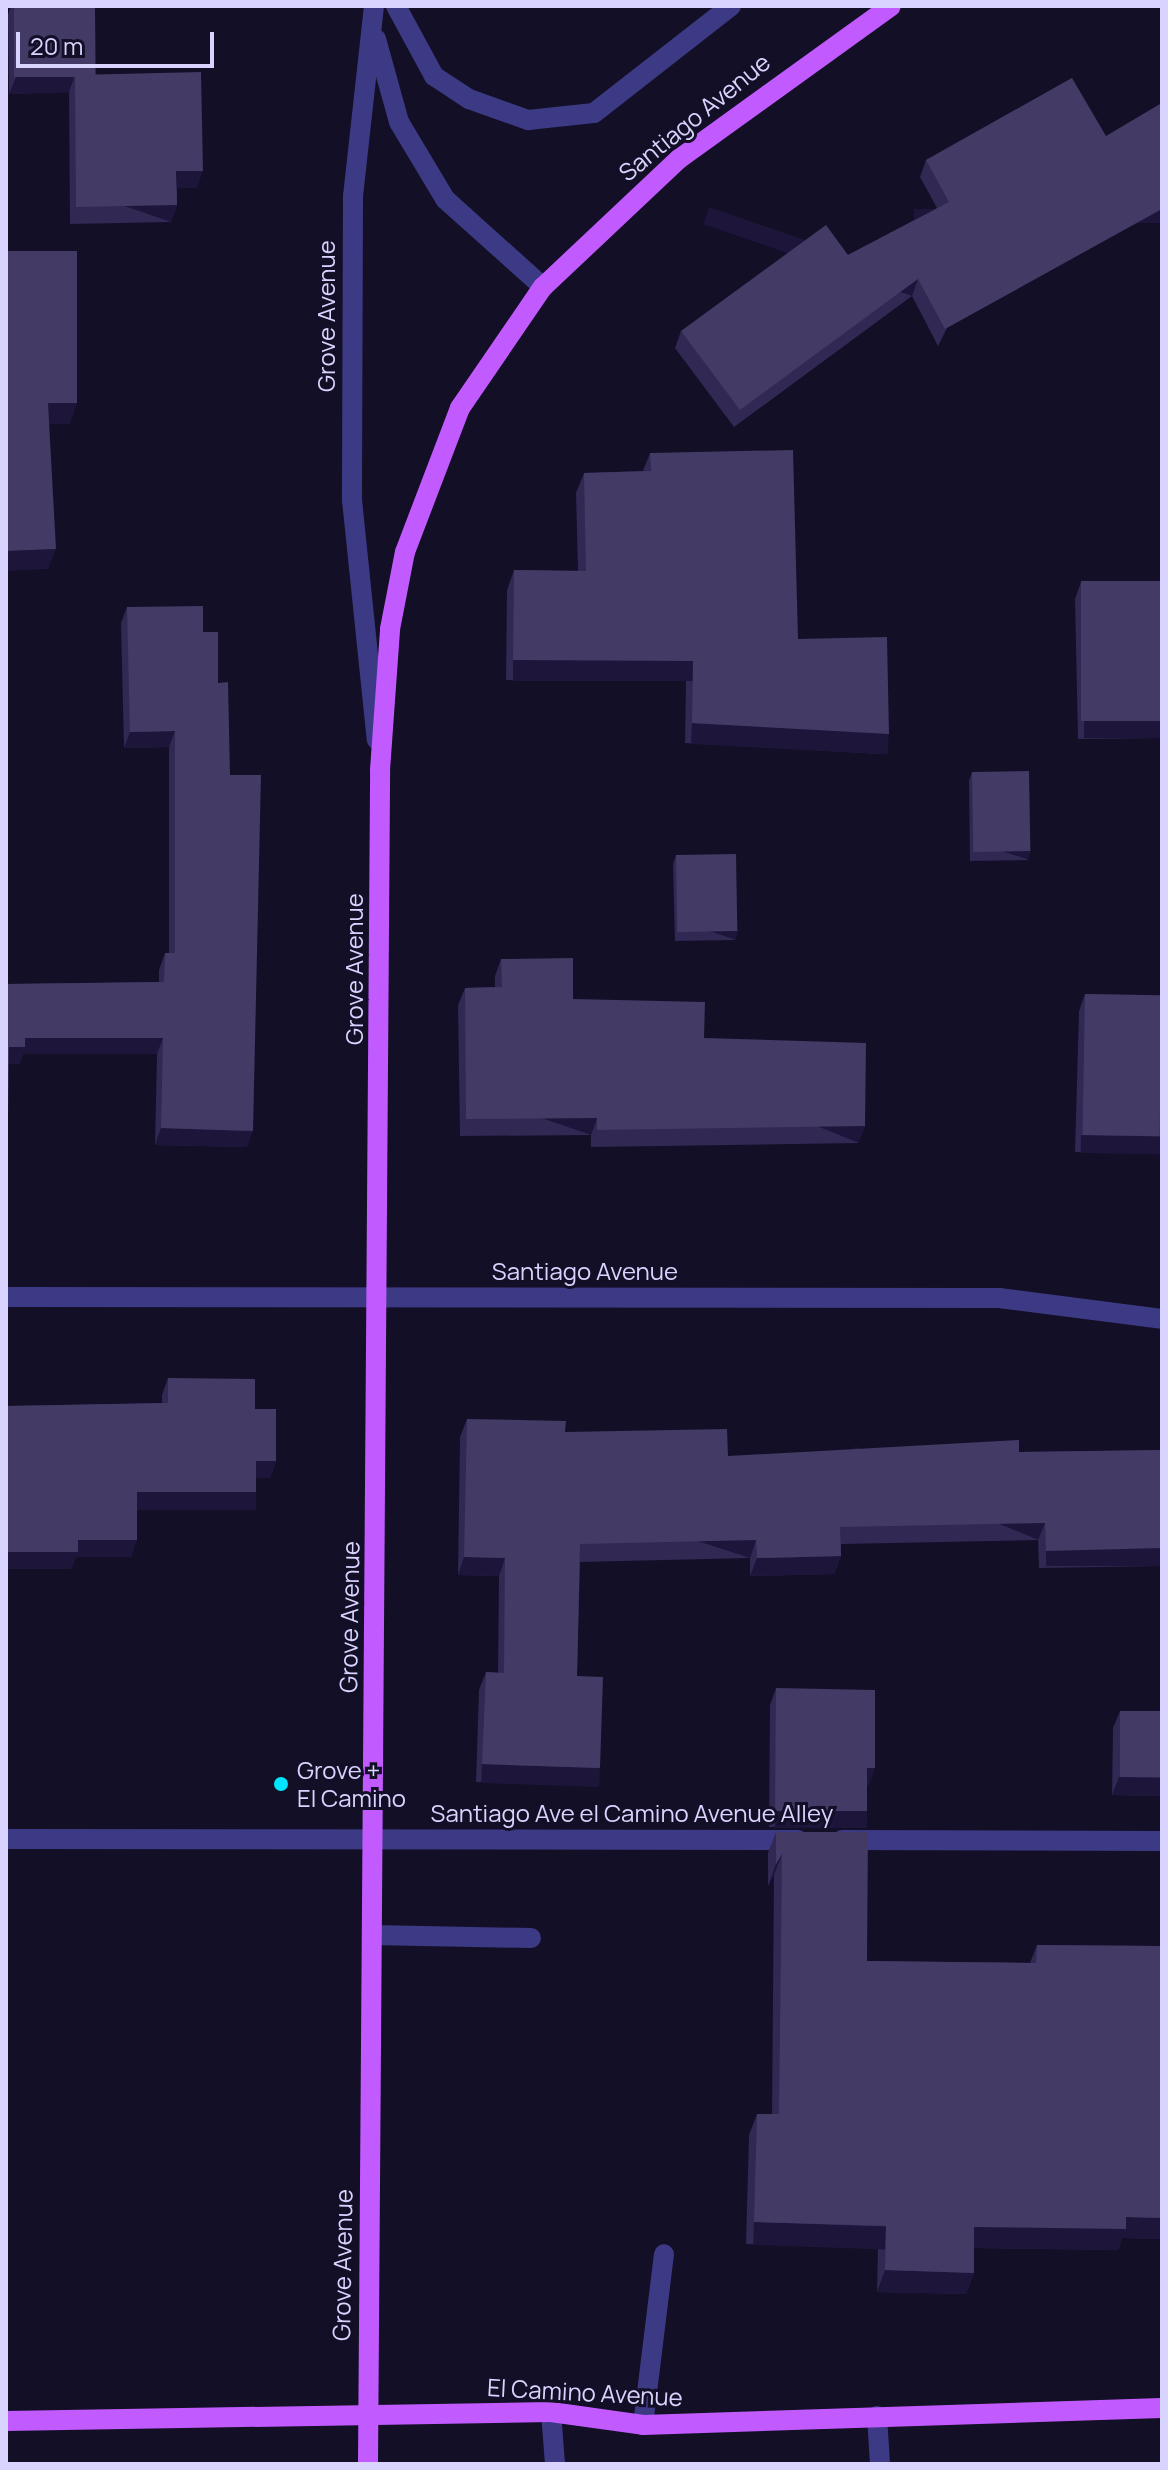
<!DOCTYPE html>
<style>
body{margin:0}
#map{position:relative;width:1168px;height:2470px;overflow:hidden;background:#130f26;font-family:Manrope,sans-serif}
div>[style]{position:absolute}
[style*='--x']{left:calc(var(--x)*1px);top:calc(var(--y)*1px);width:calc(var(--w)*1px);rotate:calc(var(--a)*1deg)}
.minor>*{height:20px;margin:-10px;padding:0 10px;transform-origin:10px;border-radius:10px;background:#3d3a85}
.major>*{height:20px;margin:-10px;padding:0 10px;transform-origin:10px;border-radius:10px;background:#c25bff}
.wall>*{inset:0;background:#312854}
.shaded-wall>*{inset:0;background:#1d163a;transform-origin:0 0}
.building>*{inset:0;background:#433a66;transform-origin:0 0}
.dots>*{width:22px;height:22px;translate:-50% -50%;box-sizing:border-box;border:4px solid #130f26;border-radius:50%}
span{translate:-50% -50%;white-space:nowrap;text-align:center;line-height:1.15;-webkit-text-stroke:6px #130f26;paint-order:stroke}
.street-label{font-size:24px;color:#d9d4ff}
.poi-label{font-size:24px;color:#d9d4ff}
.left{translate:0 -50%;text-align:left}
.frame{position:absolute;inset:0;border:8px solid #d9d4ff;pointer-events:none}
.scale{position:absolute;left:16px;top:32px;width:198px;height:36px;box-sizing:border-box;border:4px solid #d9d4ff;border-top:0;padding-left:10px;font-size:24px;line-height:28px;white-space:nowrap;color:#d9d4ff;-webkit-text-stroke:6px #130f26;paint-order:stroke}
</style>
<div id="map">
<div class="minor">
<div style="--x:374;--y:6;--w:191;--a:96.3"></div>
<div style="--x:353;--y:196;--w:304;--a:90.2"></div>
<div style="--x:352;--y:500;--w:241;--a:84.1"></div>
<div style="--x:396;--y:6;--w:80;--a:61.5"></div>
<div style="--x:434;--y:76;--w:42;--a:33.3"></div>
<div style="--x:469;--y:99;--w:63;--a:19.6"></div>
<div style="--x:528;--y:120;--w:66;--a:-6.1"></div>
<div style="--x:594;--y:113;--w:174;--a:-38"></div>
<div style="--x:376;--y:39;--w:86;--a:74.5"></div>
<div style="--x:399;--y:122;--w:90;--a:59.1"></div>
<div style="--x:445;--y:199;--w:132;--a:41.9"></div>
<div style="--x:6;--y:1297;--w:993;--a:0.06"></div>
<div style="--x:999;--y:1298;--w:164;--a:7.3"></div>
<div style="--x:6;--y:1839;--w:792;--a:0.07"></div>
<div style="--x:842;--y:1840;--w:320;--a:0.2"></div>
<div style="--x:372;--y:1935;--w:159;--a:1.1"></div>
<div style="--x:551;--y:2412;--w:52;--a:85.6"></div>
<div style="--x:877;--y:2416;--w:48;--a:86.4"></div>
<div style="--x:643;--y:2425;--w:172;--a:-83"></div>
</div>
<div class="major">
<div style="--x:6;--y:2421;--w:545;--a:-0.95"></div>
<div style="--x:551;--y:2412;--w:93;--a:8"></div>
<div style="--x:643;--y:2425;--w:519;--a:-1.88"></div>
<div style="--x:368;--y:2464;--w:1694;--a:-89.59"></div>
<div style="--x:380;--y:770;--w:141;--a:-85.9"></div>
<div style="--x:390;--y:629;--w:78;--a:-79"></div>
<div style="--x:405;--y:552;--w:154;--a:-69.1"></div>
<div style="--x:460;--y:408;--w:147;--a:-55.6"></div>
<div style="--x:543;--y:287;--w:187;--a:-43.3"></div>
<div style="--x:679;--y:159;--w:261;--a:-35.8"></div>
</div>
<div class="wall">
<div style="clip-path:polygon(11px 6px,95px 6px,96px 75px,197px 188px,177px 188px,177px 205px,171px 222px,70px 224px,69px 92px,9px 94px,8px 15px)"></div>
<div style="clip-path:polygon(1072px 78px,938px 346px,912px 296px,734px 427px,675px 348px,681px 331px,848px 255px,937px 208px,920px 177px,926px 160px)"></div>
<div style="clip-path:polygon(650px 453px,798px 639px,882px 754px,685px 743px,686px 681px,506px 680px,507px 590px,514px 570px,578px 571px,576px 493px,584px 473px,643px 471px)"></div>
<div style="clip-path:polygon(1162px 581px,1162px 738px,1078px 739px,1075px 599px,1081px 582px)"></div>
<div style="clip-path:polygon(127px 607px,203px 632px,230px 775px,247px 1147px,155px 1145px,157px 1054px,23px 1054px,19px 1064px,8px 1064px,8px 1119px,6px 1123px,6px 984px,159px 982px,159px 970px,165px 953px,169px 953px,169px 747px,124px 748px,121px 623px)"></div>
<div style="clip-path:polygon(972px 772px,1028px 860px,970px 861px,969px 781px)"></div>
<div style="clip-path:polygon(676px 855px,738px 931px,735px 940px,675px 941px,673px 864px)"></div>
<div style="clip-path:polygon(501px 959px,573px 999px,704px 1038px,865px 1126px,858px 1143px,591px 1147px,591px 1135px,460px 1136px,458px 1005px,465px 988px,495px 987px,495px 976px)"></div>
<div style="clip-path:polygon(1085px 994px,1162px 996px,1162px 1152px,1075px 1152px,1079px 1011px)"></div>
<div style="clip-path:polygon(168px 1378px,255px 1409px,276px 1461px,270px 1478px,256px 1478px,249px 1509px,137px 1509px,131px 1557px,76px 1557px,71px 1569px,6px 1569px,6px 1406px,162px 1403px,162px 1395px)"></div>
<div style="clip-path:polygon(467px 1419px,565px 1432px,728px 1456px,1162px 1450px,1162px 1566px,1039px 1568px,1038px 1540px,841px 1544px,841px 1556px,834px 1574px,750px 1576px,750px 1558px,580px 1562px,577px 1676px,600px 1768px,594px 1785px,476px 1782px,479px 1690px,486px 1672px,498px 1673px,499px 1576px,458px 1575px,460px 1437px)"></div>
<div style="clip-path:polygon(776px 1688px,869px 1785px,867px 1785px,861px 1827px,769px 1827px,770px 1705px)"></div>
<div style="clip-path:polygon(1120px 1711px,1162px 1711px,1162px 1796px,1112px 1795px,1113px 1728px)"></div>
<div style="clip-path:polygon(776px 1832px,867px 1961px,1030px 1963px,1037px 1945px,1162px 1946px,1162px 2239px,1122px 2238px,1118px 2250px,974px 2248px,974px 2273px,966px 2294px,877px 2292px,878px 2248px,746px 2244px,749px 2135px,757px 2114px,772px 2114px,774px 1875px,768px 1886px,768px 1853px)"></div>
</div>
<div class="shaded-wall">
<div style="clip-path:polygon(75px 75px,69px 92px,9px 94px,16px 77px,96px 75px)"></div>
<div style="clip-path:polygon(176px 171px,203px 171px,197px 188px,170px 188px)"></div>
<div style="left:177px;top:205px;width:18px;height:101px;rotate:109deg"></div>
<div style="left:1162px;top:209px;width:14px;height:248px;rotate:90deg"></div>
<div style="left:918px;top:279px;width:18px;height:221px;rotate:109deg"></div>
<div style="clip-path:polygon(48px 403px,77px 403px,70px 424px,41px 424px)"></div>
<div style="clip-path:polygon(56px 549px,48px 569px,6px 571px,6px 551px)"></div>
<div style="left:513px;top:660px;width:180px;height:21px"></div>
<div style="left:1162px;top:721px;width:17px;height:78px;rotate:90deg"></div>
<div style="left:692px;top:723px;width:197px;height:21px;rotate:3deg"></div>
<div style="clip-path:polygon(175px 731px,169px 747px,124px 748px,130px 732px)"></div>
<div style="left:1031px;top:851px;width:9px;height:57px;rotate:108deg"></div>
<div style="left:738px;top:931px;width:9px;height:59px;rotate:108deg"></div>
<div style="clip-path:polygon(25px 1038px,163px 1038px,157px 1054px,23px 1054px,19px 1064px,6px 1064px,9px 1047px)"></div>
<div style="left:597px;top:1118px;width:18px;height:131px;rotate:109deg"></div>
<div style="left:865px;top:1126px;width:18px;height:268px;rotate:112deg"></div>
<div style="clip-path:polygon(161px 1128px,253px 1131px,247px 1147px,155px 1145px)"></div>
<div style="left:1081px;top:1135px;width:81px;height:18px;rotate:1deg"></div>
<div style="clip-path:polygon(256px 1461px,276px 1461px,270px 1478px,249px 1478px)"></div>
<div style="left:137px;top:1492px;width:119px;height:18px"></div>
<div style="left:1045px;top:1523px;width:18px;height:205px;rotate:112deg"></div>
<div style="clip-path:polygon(78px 1540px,137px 1540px,131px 1557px,76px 1557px,71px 1569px,6px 1569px,7px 1552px)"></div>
<div style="left:756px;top:1540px;width:19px;height:176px;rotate:108deg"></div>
<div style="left:1162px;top:1548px;width:18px;height:116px;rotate:90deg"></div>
<div style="clip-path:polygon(841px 1556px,834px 1574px,750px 1576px,757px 1558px)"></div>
<div style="clip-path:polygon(464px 1557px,505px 1558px,499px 1576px,458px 1575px)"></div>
<div style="left:482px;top:1764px;width:118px;height:19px;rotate:2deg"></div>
<div style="clip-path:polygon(867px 1768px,875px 1768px,869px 1785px,861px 1785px)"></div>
<div style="clip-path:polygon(1119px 1777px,1162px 1778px,1162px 1796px,1112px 1795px)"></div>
<div style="left:775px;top:1811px;width:92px;height:17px"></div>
<div style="clip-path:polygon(782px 1854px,774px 1875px,768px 1886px,776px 1864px)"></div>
<div style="clip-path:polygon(1126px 2217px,1162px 2218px,1162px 2239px,1122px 2238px,1118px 2250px,967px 2248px,974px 2227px)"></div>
<div style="left:754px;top:2222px;width:132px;height:23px;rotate:2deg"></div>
<div style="clip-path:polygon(885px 2270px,974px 2273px,966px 2294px,877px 2292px)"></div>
</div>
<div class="building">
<div style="left:14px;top:6px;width:81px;height:71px"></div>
<div style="clip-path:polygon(201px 72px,203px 171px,176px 171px,177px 205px,76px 207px,75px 75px)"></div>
<div style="clip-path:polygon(1072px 78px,1106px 136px,1160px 104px,1162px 107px,1162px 209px,945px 329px,918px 279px,740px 410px,681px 331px,826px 225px,848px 255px,949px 202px,926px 160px)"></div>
<div style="clip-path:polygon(6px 251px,77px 251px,77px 403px,48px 403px,56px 549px,6px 551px)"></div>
<div style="clip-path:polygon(793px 450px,798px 639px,887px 637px,889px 734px,692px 723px,693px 661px,513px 660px,514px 570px,586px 571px,584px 473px,651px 471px,650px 453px)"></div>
<div style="left:1162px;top:581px;width:140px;height:81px;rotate:90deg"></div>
<div style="clip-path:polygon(203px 606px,203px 632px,218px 632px,218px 683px,228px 682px,230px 775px,261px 775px,253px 1131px,161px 1128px,163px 1038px,25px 1038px,25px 1047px,9px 1047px,8px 1119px,6px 1119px,6px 984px,164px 982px,165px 953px,175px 953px,175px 731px,130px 732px,127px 607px)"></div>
<div style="left:1029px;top:771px;width:80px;height:57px;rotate:89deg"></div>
<div style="left:736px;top:854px;width:77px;height:60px;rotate:89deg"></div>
<div style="clip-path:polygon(573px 958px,573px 999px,705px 1002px,704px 1038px,866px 1043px,865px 1126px,597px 1130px,597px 1118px,466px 1119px,465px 988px,502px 987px,501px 959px)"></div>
<div style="left:1085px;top:994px;width:77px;height:141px;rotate:1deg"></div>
<div style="clip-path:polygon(168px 1378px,255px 1379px,255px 1409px,276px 1409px,276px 1461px,256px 1461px,256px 1492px,137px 1492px,137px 1540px,78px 1540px,78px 1552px,7px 1552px,6px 1406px,168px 1403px)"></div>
<div style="clip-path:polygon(467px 1419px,566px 1421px,565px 1432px,727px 1429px,728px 1456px,1019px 1440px,1019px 1452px,1162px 1450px,1162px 1548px,1046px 1551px,1045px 1523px,840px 1527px,841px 1556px,757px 1558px,756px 1540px,580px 1544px,577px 1676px,603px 1677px,600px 1768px,482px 1764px,486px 1672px,504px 1673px,505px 1558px,464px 1557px)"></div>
<div style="clip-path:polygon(776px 1688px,875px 1690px,875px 1768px,867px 1768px,867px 1811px,775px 1811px)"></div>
<div style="left:1120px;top:1711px;width:42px;height:66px"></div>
<div style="clip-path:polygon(776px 1832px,868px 1832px,867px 1961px,1036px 1963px,1037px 1945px,1162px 1946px,1162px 2218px,1126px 2217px,1126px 2229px,974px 2227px,974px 2273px,885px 2270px,886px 2226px,754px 2222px,757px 2114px,779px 2114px,782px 1854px,776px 1864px)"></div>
</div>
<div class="dots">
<div style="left:281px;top:1784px;background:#00e5ff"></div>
</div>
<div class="street-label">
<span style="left:694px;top:117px;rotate:-39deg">Santiago Avenue</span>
<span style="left:326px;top:316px;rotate:-90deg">Grove Avenue</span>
<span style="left:354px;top:969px;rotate:-90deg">Grove Avenue</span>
<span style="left:585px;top:1271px">Santiago Avenue</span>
<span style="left:349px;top:1617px;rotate:-89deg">Grove Avenue</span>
<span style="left:632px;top:1813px">Santiago Ave el Camino Avenue Alley</span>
<span style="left:342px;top:2265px;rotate:-89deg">Grove Avenue</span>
<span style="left:585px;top:2392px;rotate:3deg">El Camino Avenue</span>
</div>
<div class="poi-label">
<span class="left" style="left:297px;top:1784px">Grove +<br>El Camino</span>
</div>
<div class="frame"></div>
<div class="scale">20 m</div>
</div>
